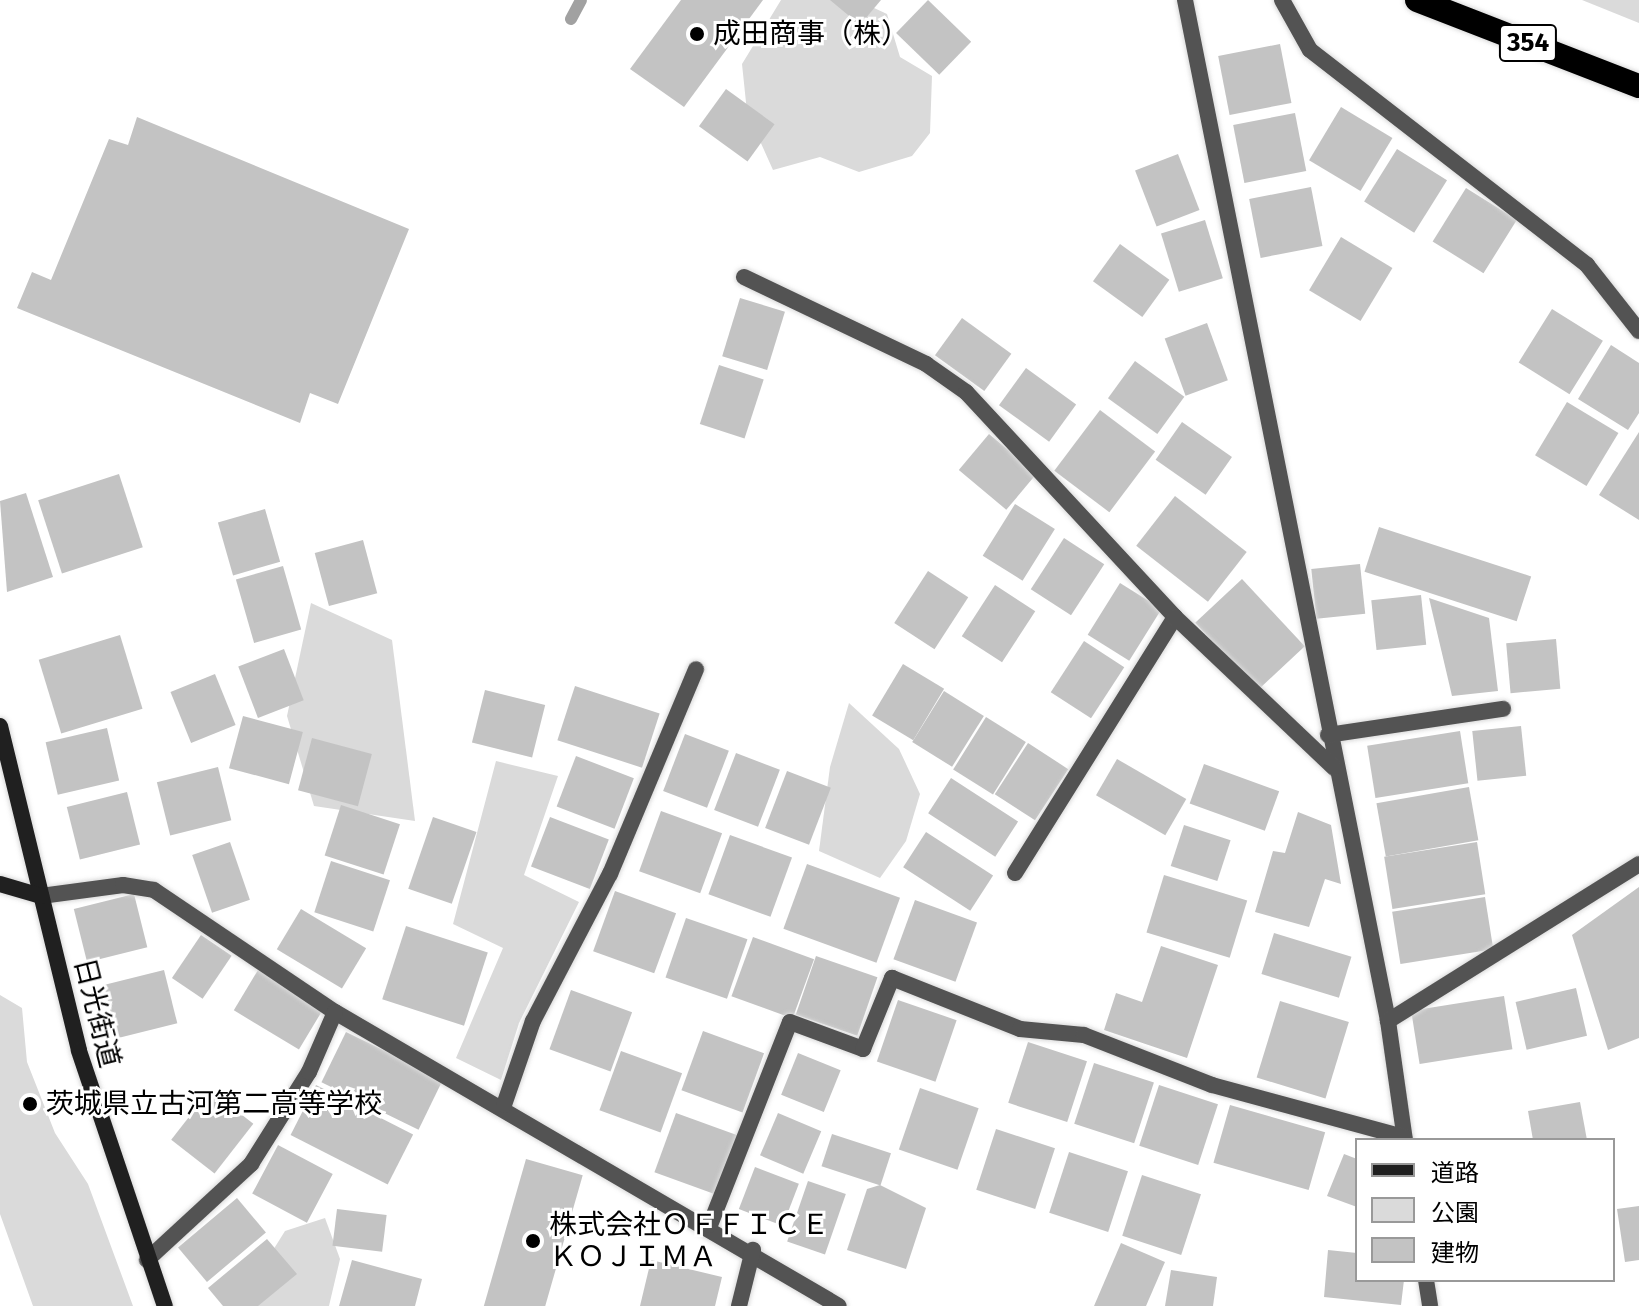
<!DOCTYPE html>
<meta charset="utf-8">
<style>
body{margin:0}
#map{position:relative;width:1639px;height:1306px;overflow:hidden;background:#fff;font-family:"Fira Sans","Noto Sans JP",sans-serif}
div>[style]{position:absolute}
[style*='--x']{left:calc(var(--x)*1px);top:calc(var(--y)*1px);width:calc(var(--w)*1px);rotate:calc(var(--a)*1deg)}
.green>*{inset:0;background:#dadada}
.stream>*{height:12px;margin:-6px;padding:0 6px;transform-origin:6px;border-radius:6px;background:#a1a1a1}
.building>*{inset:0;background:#c3c3c3;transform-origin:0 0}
.roads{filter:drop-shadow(0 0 2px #dbdbdb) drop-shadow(0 0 2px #dbdbdb)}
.street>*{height:16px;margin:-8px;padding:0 8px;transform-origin:8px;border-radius:8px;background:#535353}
.secondary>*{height:16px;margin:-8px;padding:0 8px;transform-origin:8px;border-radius:8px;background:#202020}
.highway>*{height:24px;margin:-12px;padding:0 12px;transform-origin:12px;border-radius:12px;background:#000}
.dots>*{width:22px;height:22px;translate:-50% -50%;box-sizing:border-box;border:4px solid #fff;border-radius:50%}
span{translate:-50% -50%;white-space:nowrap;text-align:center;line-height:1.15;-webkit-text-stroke:6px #fff;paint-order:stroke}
.shield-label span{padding:2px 6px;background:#fff;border:2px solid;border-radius:6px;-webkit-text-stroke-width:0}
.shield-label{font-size:26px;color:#000;font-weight:700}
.poi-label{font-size:28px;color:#000}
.left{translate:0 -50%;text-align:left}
.street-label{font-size:28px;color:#000}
.legend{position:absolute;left:1355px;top:1138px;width:260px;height:144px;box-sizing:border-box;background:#fff;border:2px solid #999;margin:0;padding:10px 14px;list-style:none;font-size:24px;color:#000}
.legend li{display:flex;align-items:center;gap:16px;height:40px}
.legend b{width:40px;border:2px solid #999}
</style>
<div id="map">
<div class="green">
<div style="clip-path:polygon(781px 0,857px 0,887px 14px,900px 57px,932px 76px,930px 133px,912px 156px,859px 172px,820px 157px,773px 170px,747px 112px,742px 64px)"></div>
<div style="clip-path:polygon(1582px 0,1639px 0,1639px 23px)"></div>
<div style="clip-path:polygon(311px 603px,392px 640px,415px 821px,314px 806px,287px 716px)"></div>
<div style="clip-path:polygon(849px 703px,899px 749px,920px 794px,906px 841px,880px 878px,819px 851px,830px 767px)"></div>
<div style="clip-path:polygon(496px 761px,558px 776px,524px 875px,579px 902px,519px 1023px,501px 1080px,456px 1058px,503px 948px,453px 924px)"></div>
<div style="clip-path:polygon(0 995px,22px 1008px,27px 1062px,55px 1133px,88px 1184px,133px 1306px,33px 1306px,0 1214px)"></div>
<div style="clip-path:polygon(325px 1218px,340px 1259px,329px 1306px,238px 1306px,285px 1231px)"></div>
</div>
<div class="stream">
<div style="--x:571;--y:19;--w:21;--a:-62"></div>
</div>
<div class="building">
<div style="clip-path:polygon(681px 0,763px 0,684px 107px,630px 69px)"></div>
<div style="clip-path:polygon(830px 0,881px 0,860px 25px)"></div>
<div style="left:928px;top:0;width:60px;height:46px;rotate:44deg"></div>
<div style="left:1280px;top:44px;width:60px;height:63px;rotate:79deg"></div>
<div style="left:726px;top:89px;width:60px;height:46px;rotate:36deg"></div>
<div style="left:1341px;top:107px;width:60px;height:62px;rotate:31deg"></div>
<div style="left:1295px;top:113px;width:59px;height:63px;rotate:79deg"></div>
<div style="clip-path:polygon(137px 117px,409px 229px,338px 404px,310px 393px,300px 423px,17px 308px,32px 272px,51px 280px,109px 139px,128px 145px)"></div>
<div style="left:1397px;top:149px;width:59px;height:62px;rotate:32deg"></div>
<div style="left:1178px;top:154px;width:60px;height:46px;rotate:69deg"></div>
<div style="left:1311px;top:187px;width:60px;height:63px;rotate:79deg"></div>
<div style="left:1466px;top:188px;width:60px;height:63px;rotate:32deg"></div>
<div style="left:1205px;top:220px;width:61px;height:46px;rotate:73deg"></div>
<div style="left:1341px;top:237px;width:60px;height:62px;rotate:31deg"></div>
<div style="left:1120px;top:244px;width:61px;height:46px;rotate:36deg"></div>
<div style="left:740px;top:298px;width:47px;height:61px;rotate:17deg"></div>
<div style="left:1552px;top:309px;width:60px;height:63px;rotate:32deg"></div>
<div style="left:962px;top:318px;width:61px;height:46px;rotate:36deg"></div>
<div style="left:1207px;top:323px;width:61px;height:45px;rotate:70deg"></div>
<div style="clip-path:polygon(1611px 345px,1639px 363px,1639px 413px,1628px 430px,1578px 399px)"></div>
<div style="left:1135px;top:361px;width:61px;height:46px;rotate:36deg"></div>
<div style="left:719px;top:365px;width:47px;height:62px;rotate:18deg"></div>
<div style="left:1026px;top:368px;width:62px;height:46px;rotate:36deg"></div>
<div style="left:1567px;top:402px;width:60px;height:62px;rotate:31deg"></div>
<div style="left:1100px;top:410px;width:69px;height:76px;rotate:37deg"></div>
<div style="left:1182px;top:422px;width:61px;height:46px;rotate:35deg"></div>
<div style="clip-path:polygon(1639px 432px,1639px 520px,1599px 495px)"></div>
<div style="left:989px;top:434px;width:62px;height:47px;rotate:40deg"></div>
<div style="left:119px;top:474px;width:77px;height:85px;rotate:72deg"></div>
<div style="clip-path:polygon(26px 493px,53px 577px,7px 592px,0 501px)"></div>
<div style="left:1175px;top:496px;width:91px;height:63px;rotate:38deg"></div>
<div style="left:1015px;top:504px;width:47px;height:61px;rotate:32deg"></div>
<div style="left:265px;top:509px;width:55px;height:49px;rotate:74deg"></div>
<div style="left:1379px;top:527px;width:160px;height:47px;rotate:18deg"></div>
<div style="left:1064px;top:538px;width:48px;height:61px;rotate:33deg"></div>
<div style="left:363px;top:540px;width:55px;height:50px;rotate:75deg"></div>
<div style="left:1360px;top:564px;width:50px;height:49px;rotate:84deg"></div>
<div style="left:283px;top:566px;width:66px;height:49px;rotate:74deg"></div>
<div style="left:928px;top:571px;width:48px;height:62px;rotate:33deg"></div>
<div style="left:1242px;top:579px;width:92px;height:64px;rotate:47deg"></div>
<div style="left:1120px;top:583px;width:49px;height:61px;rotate:32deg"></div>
<div style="left:995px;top:585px;width:48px;height:61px;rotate:33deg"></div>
<div style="left:1421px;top:595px;width:50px;height:50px;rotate:84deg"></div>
<div style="clip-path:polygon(1429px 598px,1489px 618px,1498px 691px,1452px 696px)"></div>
<div style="left:120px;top:635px;width:77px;height:85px;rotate:73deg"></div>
<div style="left:1556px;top:639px;width:50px;height:50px;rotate:85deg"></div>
<div style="left:1084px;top:641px;width:48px;height:61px;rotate:33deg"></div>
<div style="left:284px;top:649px;width:55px;height:49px;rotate:69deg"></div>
<div style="left:903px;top:664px;width:48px;height:60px;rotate:31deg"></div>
<div style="left:215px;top:674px;width:55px;height:48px;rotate:68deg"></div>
<div style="left:575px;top:686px;width:89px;height:57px;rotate:18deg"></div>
<div style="left:485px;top:690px;width:62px;height:54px;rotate:14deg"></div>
<div style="left:944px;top:691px;width:47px;height:60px;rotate:32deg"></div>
<div style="left:243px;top:716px;width:62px;height:54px;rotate:15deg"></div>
<div style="left:986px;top:717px;width:47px;height:62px;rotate:32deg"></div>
<div style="left:1521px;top:726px;width:50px;height:49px;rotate:84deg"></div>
<div style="left:107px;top:728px;width:54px;height:63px;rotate:77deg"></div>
<div style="left:1460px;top:731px;width:53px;height:94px;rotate:81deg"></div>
<div style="left:685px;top:734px;width:47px;height:61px;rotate:21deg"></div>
<div style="left:312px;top:738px;width:62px;height:54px;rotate:15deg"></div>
<div style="left:1028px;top:743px;width:48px;height:61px;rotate:33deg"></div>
<div style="left:736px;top:753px;width:47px;height:61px;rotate:21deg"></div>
<div style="left:576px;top:756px;width:62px;height:54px;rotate:21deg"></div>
<div style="left:1117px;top:759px;width:80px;height:42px;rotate:30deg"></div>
<div style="left:1204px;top:764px;width:80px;height:42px;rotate:20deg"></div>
<div style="left:218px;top:767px;width:55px;height:63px;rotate:76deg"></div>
<div style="left:787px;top:771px;width:47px;height:61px;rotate:21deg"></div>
<div style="left:951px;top:778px;width:80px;height:42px;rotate:33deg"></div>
<div style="left:1469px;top:787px;width:54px;height:94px;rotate:80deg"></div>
<div style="left:127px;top:792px;width:54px;height:62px;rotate:76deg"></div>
<div style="left:341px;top:805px;width:62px;height:53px;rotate:18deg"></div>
<div style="left:661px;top:811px;width:65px;height:64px;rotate:20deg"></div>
<div style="clip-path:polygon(1298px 812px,1331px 825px,1341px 884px,1325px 879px,1309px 927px,1255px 912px,1273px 851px,1285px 853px)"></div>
<div style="left:433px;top:817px;width:46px;height:76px;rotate:19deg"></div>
<div style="left:550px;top:817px;width:63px;height:53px;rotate:21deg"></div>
<div style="left:1184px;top:825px;width:49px;height:43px;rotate:18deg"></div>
<div style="left:926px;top:832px;width:80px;height:42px;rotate:33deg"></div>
<div style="left:730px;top:835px;width:66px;height:63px;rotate:20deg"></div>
<div style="left:230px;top:842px;width:61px;height:40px;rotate:71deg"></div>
<div style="left:1477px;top:842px;width:53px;height:94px;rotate:81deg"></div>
<div style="left:331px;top:861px;width:62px;height:54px;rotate:18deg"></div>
<div style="left:807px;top:864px;width:99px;height:69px;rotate:20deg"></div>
<div style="left:1164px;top:875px;width:87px;height:60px;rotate:17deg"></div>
<div style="clip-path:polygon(1639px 887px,1639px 1038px,1608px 1050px,1572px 935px)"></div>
<div style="left:615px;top:891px;width:65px;height:64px;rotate:20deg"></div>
<div style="left:134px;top:894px;width:55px;height:62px;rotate:76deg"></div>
<div style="left:1485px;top:897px;width:53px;height:94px;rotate:81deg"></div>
<div style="left:915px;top:900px;width:66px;height:63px;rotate:20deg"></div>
<div style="left:301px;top:909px;width:76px;height:47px;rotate:31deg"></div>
<div style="left:686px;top:918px;width:65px;height:63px;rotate:19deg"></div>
<div style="left:406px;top:926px;width:86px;height:77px;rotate:18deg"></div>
<div style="left:1274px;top:933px;width:81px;height:43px;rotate:17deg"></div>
<div style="left:201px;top:935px;width:37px;height:52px;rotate:34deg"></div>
<div style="left:753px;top:937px;width:65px;height:63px;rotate:20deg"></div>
<div style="clip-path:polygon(1161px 946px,1218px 965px,1187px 1058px,1104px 1030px,1116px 993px,1142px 1002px)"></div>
<div style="left:816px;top:956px;width:65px;height:62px;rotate:19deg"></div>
<div style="left:164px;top:970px;width:55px;height:62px;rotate:76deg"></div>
<div style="left:258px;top:970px;width:76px;height:47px;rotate:31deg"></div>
<div style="left:1576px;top:988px;width:49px;height:62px;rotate:77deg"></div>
<div style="left:571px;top:990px;width:65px;height:63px;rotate:20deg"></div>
<div style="left:1504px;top:996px;width:54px;height:94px;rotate:81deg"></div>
<div style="left:898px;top:1000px;width:62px;height:65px;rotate:19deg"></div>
<div style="left:1280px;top:1001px;width:72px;height:80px;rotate:17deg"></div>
<div style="left:703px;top:1031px;width:65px;height:63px;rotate:20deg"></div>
<div style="left:346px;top:1032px;width:108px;height:56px;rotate:26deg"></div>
<div style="left:1028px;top:1042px;width:62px;height:64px;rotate:18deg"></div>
<div style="left:621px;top:1051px;width:65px;height:63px;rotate:20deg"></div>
<div style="left:798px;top:1053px;width:46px;height:45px;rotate:22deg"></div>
<div style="left:1094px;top:1063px;width:63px;height:64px;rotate:18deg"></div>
<div style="left:316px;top:1085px;width:109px;height:56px;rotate:27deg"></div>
<div style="left:1159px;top:1085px;width:62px;height:64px;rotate:18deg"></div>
<div style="left:920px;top:1088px;width:62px;height:65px;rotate:19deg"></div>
<div style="left:210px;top:1090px;width:55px;height:63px;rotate:38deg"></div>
<div style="clip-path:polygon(1580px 1102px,1587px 1140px,1533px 1140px,1528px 1111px)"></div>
<div style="left:1230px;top:1105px;width:99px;height:60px;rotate:16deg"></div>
<div style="left:676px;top:1113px;width:66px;height:63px;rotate:20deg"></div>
<div style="left:778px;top:1113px;width:47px;height:46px;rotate:23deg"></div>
<div style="left:996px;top:1129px;width:62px;height:64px;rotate:18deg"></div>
<div style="left:832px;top:1134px;width:62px;height:34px;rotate:18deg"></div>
<div style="left:278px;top:1145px;width:62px;height:55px;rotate:28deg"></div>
<div style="left:1069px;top:1152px;width:62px;height:64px;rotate:18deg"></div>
<div style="clip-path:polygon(1344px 1154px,1357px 1159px,1357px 1207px,1327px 1196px)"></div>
<div style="left:526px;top:1159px;width:59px;height:153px;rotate:16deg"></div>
<div style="left:755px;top:1167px;width:47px;height:45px;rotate:21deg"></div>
<div style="left:1142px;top:1175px;width:62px;height:64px;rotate:18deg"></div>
<div style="left:808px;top:1181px;width:40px;height:64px;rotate:19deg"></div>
<div style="clip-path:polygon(880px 1185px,926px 1208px,906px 1269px,847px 1250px,867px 1189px)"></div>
<div style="left:237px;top:1198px;width:45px;height:77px;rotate:50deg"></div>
<div style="clip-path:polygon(1639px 1206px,1639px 1260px,1625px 1262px,1617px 1209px)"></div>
<div style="left:337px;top:1209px;width:50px;height:37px;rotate:7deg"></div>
<div style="clip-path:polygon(267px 1239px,297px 1274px,258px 1306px,223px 1306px,208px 1288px)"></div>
<div style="clip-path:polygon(1121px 1243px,1165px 1262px,1146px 1306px,1094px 1306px)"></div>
<div style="clip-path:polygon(1328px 1250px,1357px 1253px,1357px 1280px,1404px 1280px,1401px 1305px,1324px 1297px)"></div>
<div style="clip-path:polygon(352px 1260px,422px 1279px,415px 1306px,339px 1306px)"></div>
<div style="clip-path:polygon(651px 1260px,722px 1277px,715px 1306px,640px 1306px)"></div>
<div style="clip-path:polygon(1171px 1270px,1217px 1277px,1213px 1306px,1165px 1306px)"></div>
</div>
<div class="roads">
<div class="street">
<div style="--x:1185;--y:0;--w:1041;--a:78.75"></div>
<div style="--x:1388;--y:1021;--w:120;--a:81.9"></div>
<div style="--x:1282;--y:0;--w:57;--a:60.8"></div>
<div style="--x:1310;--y:50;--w:351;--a:37.8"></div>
<div style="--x:1587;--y:265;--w:84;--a:51.8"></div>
<div style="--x:744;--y:277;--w:202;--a:25.5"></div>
<div style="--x:926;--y:364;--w:49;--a:35"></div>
<div style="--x:966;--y:392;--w:307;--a:47.1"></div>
<div style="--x:1328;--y:735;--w:177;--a:-8.5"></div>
<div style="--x:1015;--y:873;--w:302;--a:-58"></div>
<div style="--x:1175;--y:617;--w:219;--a:43.5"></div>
<div style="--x:41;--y:896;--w:83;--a:-7.6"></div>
<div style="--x:123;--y:885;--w:31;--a:9"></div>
<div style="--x:154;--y:890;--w:218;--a:34"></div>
<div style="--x:335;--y:1012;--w:583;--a:30.26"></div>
<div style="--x:1388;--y:1021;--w:296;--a:-32"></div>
<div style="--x:504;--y:1105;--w:89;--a:-71"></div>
<div style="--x:533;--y:1021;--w:166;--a:-62.4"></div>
<div style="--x:610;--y:874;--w:222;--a:-67.2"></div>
<div style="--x:710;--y:1225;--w:218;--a:-68.5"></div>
<div style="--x:790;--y:1022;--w:78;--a:20.3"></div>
<div style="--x:863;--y:1049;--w:77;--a:-67.8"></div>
<div style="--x:892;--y:978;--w:138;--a:21.7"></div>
<div style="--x:1020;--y:1029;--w:64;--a:5.4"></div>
<div style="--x:1084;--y:1035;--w:137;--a:21.3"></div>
<div style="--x:1212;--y:1085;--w:199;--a:15.2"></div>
<div style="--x:147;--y:1260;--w:142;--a:-42.7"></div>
<div style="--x:251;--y:1164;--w:109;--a:-57.8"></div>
<div style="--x:309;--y:1072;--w:65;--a:-66.6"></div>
<div style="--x:1426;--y:1280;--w:26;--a:81"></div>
<div style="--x:739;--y:1306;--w:58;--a:-76"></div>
</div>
<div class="secondary">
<div style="--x:0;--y:726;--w:334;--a:76.3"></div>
<div style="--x:79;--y:1051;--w:269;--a:71.4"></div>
<div style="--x:0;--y:884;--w:43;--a:16.3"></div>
</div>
<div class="highway">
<div style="--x:1417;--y:0;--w:238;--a:21.2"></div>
</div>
</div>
<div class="dots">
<div style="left:697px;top:34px;background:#000"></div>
<div style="left:30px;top:1104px;background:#000"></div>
<div style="left:533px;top:1241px;background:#000"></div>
</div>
<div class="shield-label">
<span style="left:1528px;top:43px">354</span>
</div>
<div class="poi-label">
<span class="left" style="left:713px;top:34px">成田商事（株）</span>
<span class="left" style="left:46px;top:1104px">茨城県立古河第二高等学校</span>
<span class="left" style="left:549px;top:1241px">株式会社ＯＦＦＩＣＥ<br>ＫＯＪＩＭＡ</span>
</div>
<div class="street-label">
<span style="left:97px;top:1013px;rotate:76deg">日光街道</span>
</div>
<ul class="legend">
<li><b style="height:10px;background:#202020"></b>道路</li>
<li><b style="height:22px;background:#dadada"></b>公園</li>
<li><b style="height:22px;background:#c3c3c3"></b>建物</li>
</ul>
</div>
